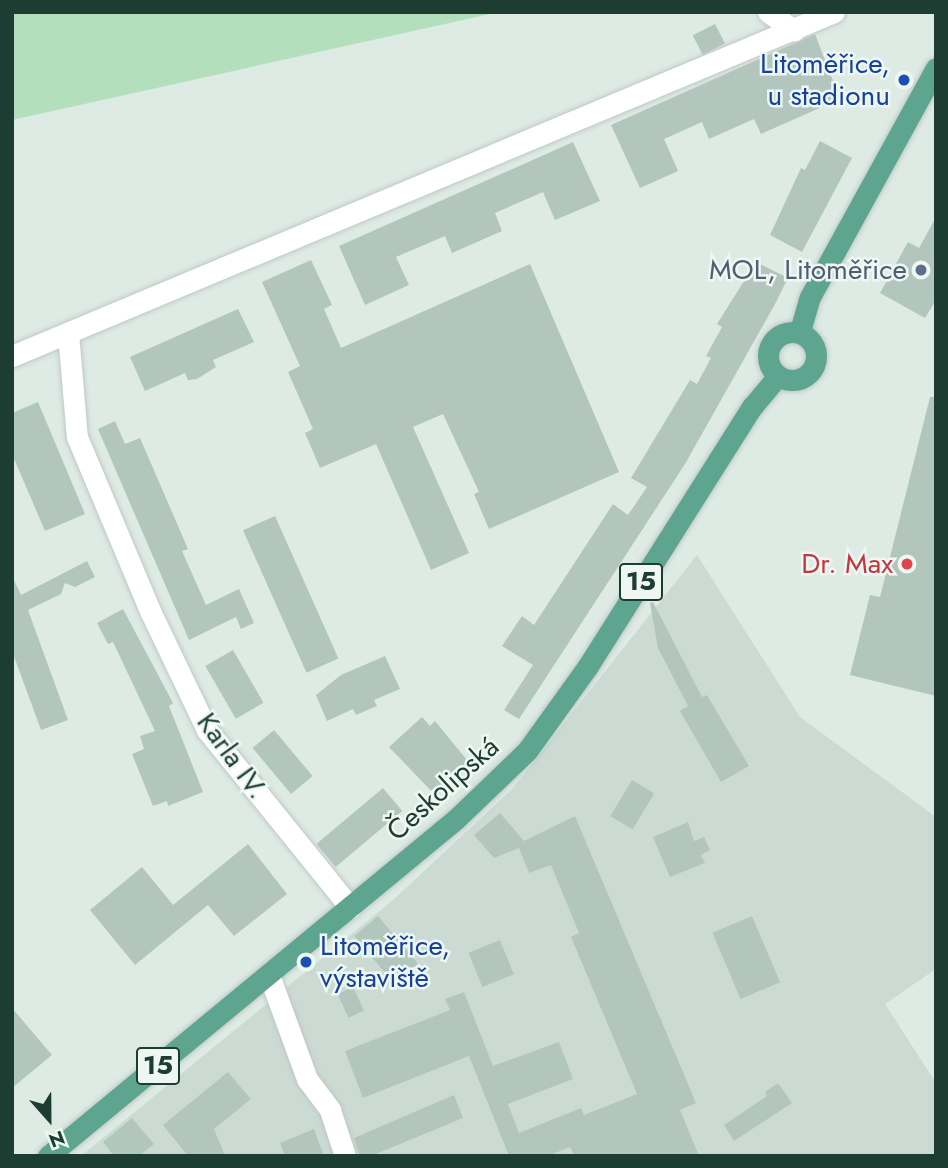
<!DOCTYPE html>
<meta charset="utf-8">
<style>
body{margin:0}
#map{position:relative;width:948px;height:1168px;overflow:hidden;background:#ddebe4;font-family:Jost,sans-serif}
div>[style]{position:absolute}
[style*='--x']{left:calc(var(--x)*1px);top:calc(var(--y)*1px);width:calc(var(--w)*1px);rotate:calc(var(--a)*1deg)}
.built>*{inset:0;background:#cbdbd3}
.green>*{inset:0;background:#b4dfbd}
.building>*{inset:0;background:#b3c6bd;transform-origin:0 0}
.roads{filter:drop-shadow(0 0 2px #c0c8c6) drop-shadow(0 0 2px #c0c8c6)}
.street>*{height:21px;margin:-10.5px;padding:0 10.5px;transform-origin:10.5px;border-radius:10.5px;background:#fff}
.primary>*{height:21px;margin:-10.5px;padding:0 10.5px;transform-origin:10.5px;border-radius:10.5px;background:#5da58e}
.primary>.ring{margin:-10.5px;padding:0;box-sizing:content-box;background:none;border:21px solid #5da58e;border-radius:50%}
.dots>*{width:19px;height:19px;translate:-50% -50%;box-sizing:border-box;border:4px solid #eef7f2;border-radius:50%}
span{translate:-50% -50%;white-space:nowrap;text-align:center;line-height:1.15;-webkit-text-stroke:5px #eef7f2;paint-order:stroke}
.shield-label span{padding:2px 5px;background:#eef7f2;border:2px solid;border-radius:5px;-webkit-text-stroke-width:0}
.shield-label{font-size:26px;color:#1d3c32;font-weight:700}
.transit-label{font-size:28px;color:#164399}
.right{translate:-100% -50%;text-align:right}
.left{translate:0 -50%;text-align:left}
.service-label{font-size:28px;color:#4e5e75}
.health-label{font-size:28px;color:#be3a42}
.street-label{font-size:28px;color:#1d3c32}
.frame{position:absolute;inset:0;border:14px solid #1d3c32;pointer-events:none}
.north{position:absolute;left:14px;top:1084px;width:70px;height:70px;-webkit-text-stroke:5px #eef7f2;paint-order:stroke;rotate:159deg;font-size:19px;font-weight:700;line-height:28px;text-align:center;color:#1d3c32}
.north::after{content:'';display:block;margin:auto;width:24px;height:32px;background:#1d3c32;clip-path:polygon(50% 0,100% 100%,50% 72%,0 100%)}
</style>
<div id="map">
<div class="built">
<div style="clip-path:polygon(697px 555px,800px 717px,936px 817px,936px 969px,885px 1004px,936px 1083px,936px 1156px,81px 1156px,392px 901px,513px 788px)"></div>
</div>
<div class="green">
<div style="clip-path:polygon(12px 12px,499px 12px,12px 120px)"></div>
</div>
<div class="building">
<div style="left:715px;top:24px;width:22px;height:25px;rotate:63deg"></div>
<div style="clip-path:polygon(815px 34px,840px 99px,761px 134px,754px 119px,709px 139px,702px 122px,664px 139px,678px 171px,640px 188px,611px 125px)"></div>
<div style="clip-path:polygon(820px 141px,852px 158px,802px 252px,770px 235px,801px 168px,805px 170px)"></div>
<div style="clip-path:polygon(573px 142px,600px 201px,555px 220px,543px 192px,495px 213px,502px 231px,452px 253px,445px 236px,396px 257px,409px 285px,365px 305px,339px 246px)"></div>
<div style="clip-path:polygon(936px 217px,936px 300px,925px 318px,880px 293px,908px 242px,919px 248px)"></div>
<div style="clip-path:polygon(311px 260px,332px 305px,324px 309px,341px 348px,530px 264px,619px 472px,489px 529px,474px 494px,479px 492px,443px 414px,413px 427px,469px 553px,431px 570px,376px 444px,320px 468px,305px 433px,313px 429px,288px 372px,300px 366px,262px 282px)"></div>
<div style="clip-path:polygon(756px 262px,788px 278px,774px 306px,685px 464px,519px 719px,504px 710px,533px 665px,502px 646px,522px 616px,534px 625px,613px 504px,628px 515px,647px 487px,631px 478px,690px 380px,697px 384px,711px 358px,706px 356px,722px 327px,717px 324px)"></div>
<div style="clip-path:polygon(238px 309px,254px 342px,213px 360px,216px 367px,197px 379px,188px 380px,185px 373px,145px 391px,130px 357px)"></div>
<div style="clip-path:polygon(930px 397px,936px 397px,936px 696px,850px 675px,870px 595px,880px 597px)"></div>
<div style="clip-path:polygon(38px 402px,85px 514px,45px 531px,12px 454px,12px 413px)"></div>
<div style="clip-path:polygon(115px 421px,125px 444px,140px 438px,188px 549px,182px 551px,206px 605px,239px 589px,254px 623px,241px 629px,236px 617px,189px 640px,98px 429px)"></div>
<div style="left:275px;top:516px;width:156px;height:35px;rotate:66deg"></div>
<div style="clip-path:polygon(87px 561px,95px 577px,75px 587px,65px 583px,61px 594px,28px 610px,68px 720px,41px 730px,12px 651px,12px 576px,21px 595px)"></div>
<div style="clip-path:polygon(653px 602px,702px 697px,707px 695px,749px 766px,721px 782px,680px 711px,688px 706px,658px 648px,650px 603px)"></div>
<div style="clip-path:polygon(123px 609px,173px 703px,169px 706px,203px 792px,168px 806px,167px 801px,153px 806px,132px 754px,144px 749px,140px 736px,155px 731px,113px 642px,108px 644px,97px 623px)"></div>
<div style="left:233px;top:650px;width:61px;height:32px;rotate:60deg"></div>
<div style="clip-path:polygon(385px 656px,400px 689px,374px 700px,377px 706px,356px 715px,353px 709px,327px 721px,316px 695px,341px 675px)"></div>
<div style="clip-path:polygon(422px 717px,430px 726px,435px 721px,471px 765px,436px 796px,389px 747px)"></div>
<div style="left:274px;top:730px;width:60px;height:28px;rotate:50deg"></div>
<div style="left:632px;top:780px;width:26px;height:42px;rotate:31deg"></div>
<div style="left:383px;top:788px;width:30px;height:87px;rotate:50deg"></div>
<div style="clip-path:polygon(500px 813px,524px 841px,575px 816px,696px 1103px,680px 1110px,699px 1156px,574px 1156px,570px 1147px,547px 1156px,509px 1156px,469px 1056px,363px 1098px,345px 1051px,450px 1010px,445px 999px,464px 992px,493px 1066px,559px 1042px,573px 1079px,508px 1104px,519px 1133px,581px 1108px,584px 1115px,637px 1094px,571px 937px,579px 933px,551px 865px,529px 873px,519px 848px,494px 858px,474px 835px)"></div>
<div style="clip-path:polygon(688px 822px,694px 841px,704px 837px,710px 850px,701px 855px,705px 863px,670px 877px,653px 837px)"></div>
<div style="clip-path:polygon(248px 844px,287px 894px,234px 936px,208px 905px,135px 965px,90px 910px,142px 867px,173px 905px)"></div>
<div style="left:378px;top:916px;width:62px;height:31px;rotate:50deg"></div>
<div style="left:752px;top:916px;width:72px;height:43px;rotate:67deg"></div>
<div style="left:500px;top:940px;width:37px;height:34px;rotate:68deg"></div>
<div style="left:353px;top:987px;width:26px;height:17px;rotate:65deg"></div>
<div style="clip-path:polygon(12px 1008px,52px 1055px,12px 1088px)"></div>
<div style="clip-path:polygon(228px 1072px,251px 1099px,214px 1129px,225px 1156px,188px 1156px,163px 1125px)"></div>
<div style="clip-path:polygon(778px 1083px,792px 1103px,734px 1141px,724px 1125px,767px 1096px,765px 1092px)"></div>
<div style="clip-path:polygon(454px 1095px,463px 1118px,371px 1156px,360px 1156px,354px 1138px)"></div>
<div style="clip-path:polygon(132px 1118px,154px 1144px,139px 1156px,114px 1156px,103px 1142px)"></div>
<div style="clip-path:polygon(314px 1129px,324px 1156px,285px 1156px,280px 1143px)"></div>
</div>
<div class="roads">
<div class="street">
<div style="--x:768;--y:12;--w:32;--a:35"></div>
<div style="--x:68;--y:333;--w:104;--a:85.1"></div>
<div style="--x:77;--y:437;--w:191;--a:67.2"></div>
<div style="--x:151;--y:613;--w:130;--a:64.4"></div>
<div style="--x:207;--y:730;--w:228;--a:51.1"></div>
<div style="--x:12;--y:356;--w:891;--a:-22.71"></div>
<div style="--x:269;--y:975;--w:111;--a:69.9"></div>
<div style="--x:307;--y:1079;--w:39;--a:53"></div>
<div style="--x:330;--y:1110;--w:48;--a:71.9"></div>
</div>
<div class="primary">
<div style="--x:800;--y:331;--w:35;--a:-74"></div>
<div style="--x:810;--y:297;--w:261;--a:-61.2"></div>
<div class="ring" style="left:768px;top:332px;width:27px;height:27px"></div>
<div style="--x:48;--y:1156;--w:529;--a:-39.56"></div>
<div style="--x:456;--y:819;--w:98;--a:-43.8"></div>
<div style="--x:527;--y:751;--w:105;--a:-54.3"></div>
<div style="--x:588;--y:666;--w:307;--a:-57.7"></div>
<div style="--x:752;--y:407;--w:39;--a:-50"></div>
</div>
</div>
<div class="dots">
<div style="left:904px;top:80px;background:#1a4fb4"></div>
<div style="left:921px;top:270px;background:#5c6f8a"></div>
<div style="left:907px;top:564px;background:#e0444e"></div>
<div style="left:306px;top:962px;background:#1a4fb4"></div>
</div>
<div class="shield-label">
<span style="left:641px;top:582px">15</span>
<span style="left:158px;top:1066px">15</span>
</div>
<div class="transit-label">
<span class="right" style="left:890px;top:80px">Litoměřice,<br>u stadionu</span>
<span class="left" style="left:320px;top:962px">Litoměřice,<br>výstaviště</span>
</div>
<div class="service-label">
<span class="right" style="left:907px;top:270px">MOL, Litoměřice</span>
</div>
<div class="health-label">
<span class="right" style="left:893px;top:564px">Dr. Max</span>
</div>
<div class="street-label">
<span style="left:232px;top:756px;rotate:54deg">Karla IV.</span>
<span style="left:443px;top:789px;rotate:-42deg">Českolipská</span>
</div>
<div class="frame"></div>
<div class="north">N</div>
</div>
